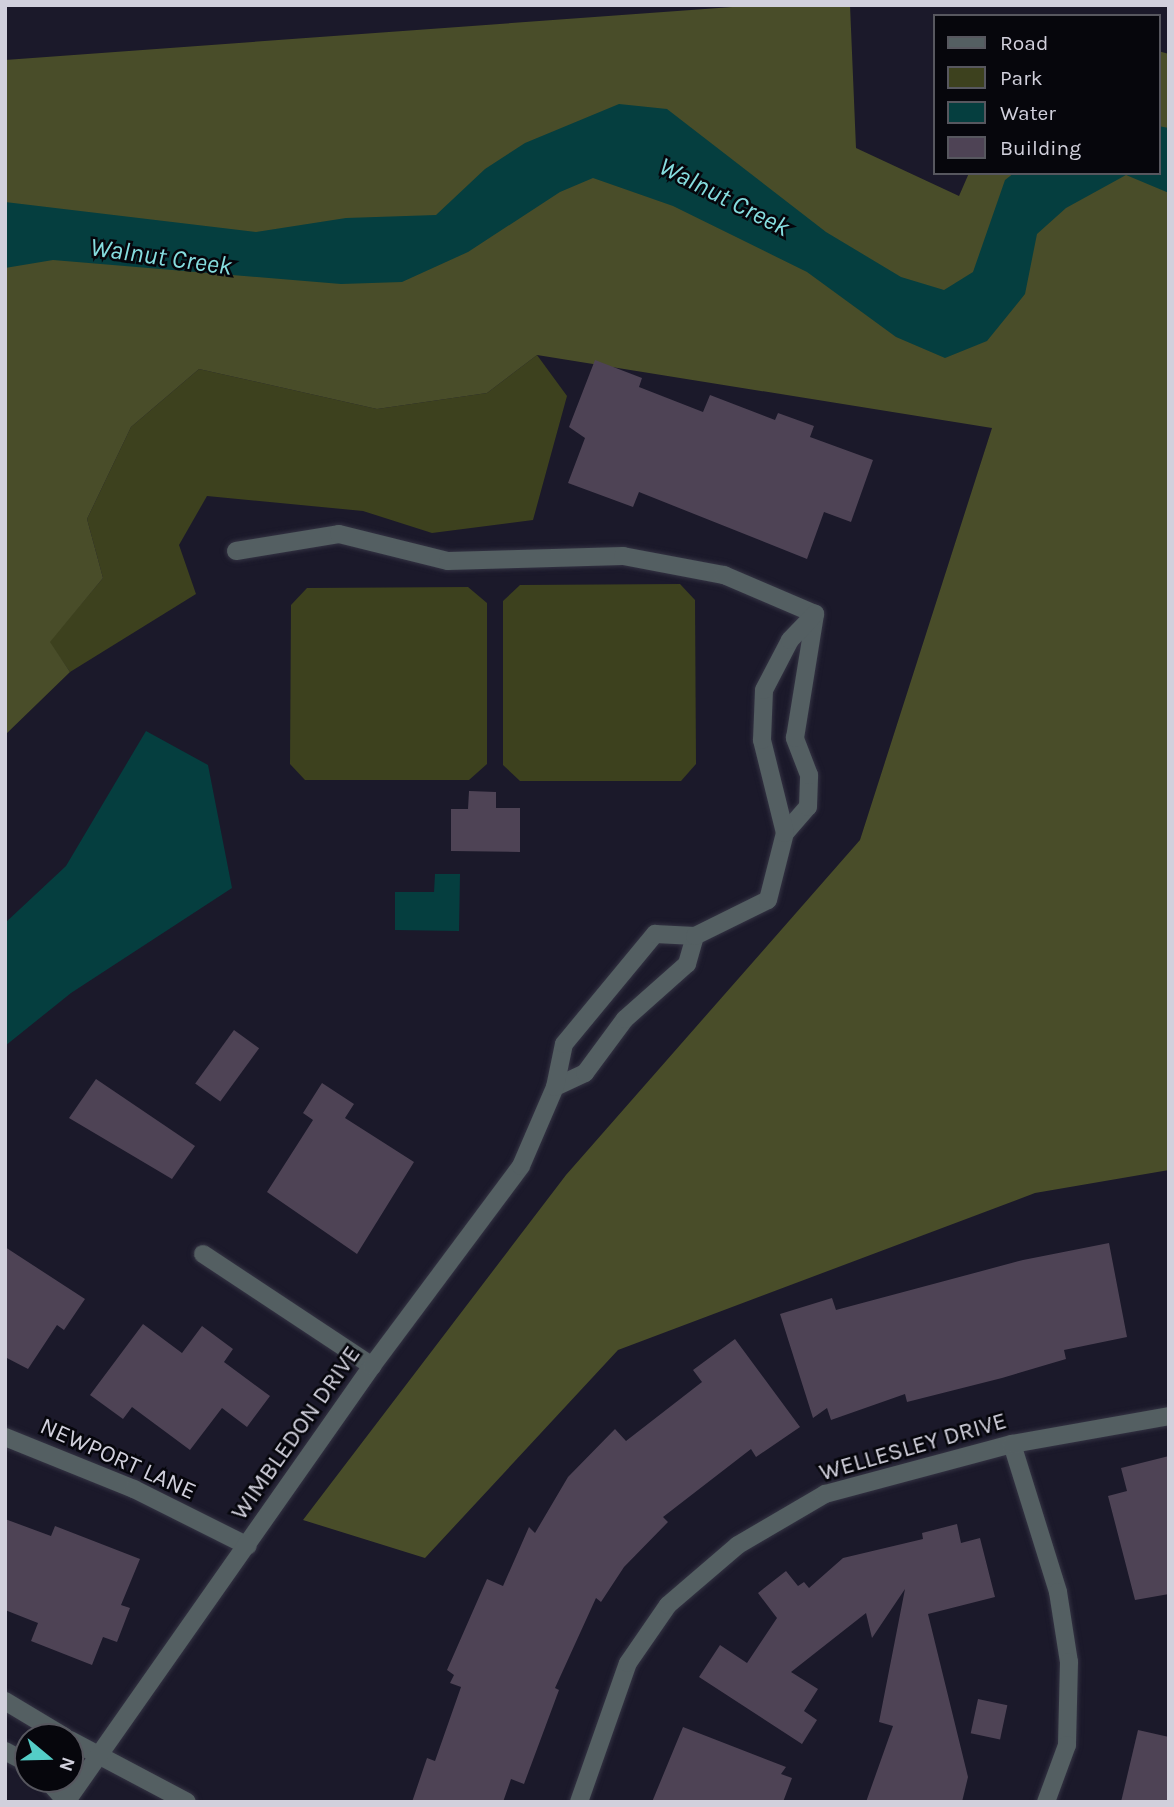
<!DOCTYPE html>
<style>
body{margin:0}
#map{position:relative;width:1174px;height:1807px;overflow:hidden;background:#1b192a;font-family:Karla,sans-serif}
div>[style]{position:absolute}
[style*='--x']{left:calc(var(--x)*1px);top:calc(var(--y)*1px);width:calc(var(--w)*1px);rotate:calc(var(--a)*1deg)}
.green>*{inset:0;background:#3d411e}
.forest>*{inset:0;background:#494d29}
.water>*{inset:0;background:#053e3f}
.building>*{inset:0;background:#4e4355;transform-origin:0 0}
.roads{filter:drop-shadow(0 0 2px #343343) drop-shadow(0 0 2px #343343)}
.minor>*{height:18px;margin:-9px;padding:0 9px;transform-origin:9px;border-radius:9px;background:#545f62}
span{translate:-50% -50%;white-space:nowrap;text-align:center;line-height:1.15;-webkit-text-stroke:5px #06060c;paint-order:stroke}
.street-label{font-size:24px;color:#d1d0dc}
.water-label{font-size:26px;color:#86dddf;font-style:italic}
.frame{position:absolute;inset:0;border:7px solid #d1d0dc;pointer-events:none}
.legend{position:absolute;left:933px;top:14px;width:228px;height:161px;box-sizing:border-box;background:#06060c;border:2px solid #57575f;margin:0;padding:9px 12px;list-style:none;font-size:21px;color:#d1d0dc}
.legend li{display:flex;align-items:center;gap:14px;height:35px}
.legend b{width:35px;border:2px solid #57575f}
.north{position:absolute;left:14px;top:1723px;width:70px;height:70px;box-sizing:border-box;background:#06060c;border:2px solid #57575f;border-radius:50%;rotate:109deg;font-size:19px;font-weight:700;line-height:28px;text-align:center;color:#d1d0dc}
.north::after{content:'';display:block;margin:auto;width:24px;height:32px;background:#54cdc7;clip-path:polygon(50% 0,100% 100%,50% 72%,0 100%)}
</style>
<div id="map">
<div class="green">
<div style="clip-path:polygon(537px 355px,567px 396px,533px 520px,432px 533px,363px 511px,207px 496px,179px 545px,196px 594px,70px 672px,49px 642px,103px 578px,87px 519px,131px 427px,199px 369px,377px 409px,487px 393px)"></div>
<div style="clip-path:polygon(680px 584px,695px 600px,696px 764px,681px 781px,520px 781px,503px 765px,503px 601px,520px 585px)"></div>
<div style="clip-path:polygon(468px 587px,487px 603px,487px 764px,469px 780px,305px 780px,290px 764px,291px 605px,307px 588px)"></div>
</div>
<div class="forest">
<div style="clip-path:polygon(760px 5px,850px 5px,856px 148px,959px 196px,969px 173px,1158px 173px,1158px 51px,1169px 54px,1169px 1170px,1035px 1193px,618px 1350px,425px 1558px,303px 1520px,566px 1175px,860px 840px,992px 428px,537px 355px,487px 393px,377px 409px,199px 369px,131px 427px,87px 519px,103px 578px,50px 642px,70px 672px,5px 735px,5px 60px)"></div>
</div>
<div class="water">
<div style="clip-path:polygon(619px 104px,667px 109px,826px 232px,901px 277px,944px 290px,973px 272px,1005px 180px,1014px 173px,1158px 173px,1158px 126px,1169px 128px,1169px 193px,1126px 175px,1066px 208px,1037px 234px,1025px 294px,987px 341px,945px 358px,896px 337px,807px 272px,673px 206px,593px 178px,560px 192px,468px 252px,402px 282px,341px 284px,53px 260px,5px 268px,5px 202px,256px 232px,346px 218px,436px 215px,485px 169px,525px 143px)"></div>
<div style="clip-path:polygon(146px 731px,208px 765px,232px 888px,71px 993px,5px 1046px,5px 923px,66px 866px)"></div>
<div style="clip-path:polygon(435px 874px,460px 874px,459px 931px,395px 930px,395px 892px,434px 892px)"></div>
</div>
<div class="building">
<div style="clip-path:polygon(595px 360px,642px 378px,639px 387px,703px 412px,710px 395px,775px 420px,778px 413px,814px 426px,810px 437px,873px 460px,851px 522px,824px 512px,807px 559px,639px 492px,633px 507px,568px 483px,585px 438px,569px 427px)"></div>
<div style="clip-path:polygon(469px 791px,496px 792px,496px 808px,520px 808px,520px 852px,451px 851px,451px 809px,468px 809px)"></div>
<div style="left:234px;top:1030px;width:31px;height:66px;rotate:36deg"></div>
<div style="clip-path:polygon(96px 1079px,195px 1146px,172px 1179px,69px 1118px)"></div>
<div style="clip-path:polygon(322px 1083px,354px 1104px,345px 1118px,414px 1162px,357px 1254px,267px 1192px,313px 1120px,303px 1113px)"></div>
<div style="clip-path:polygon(1109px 1243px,1127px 1337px,1064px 1350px,1066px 1359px,1002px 1378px,907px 1402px,905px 1394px,831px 1420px,827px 1408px,813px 1418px,780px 1314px,832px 1298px,836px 1310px,1023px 1260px)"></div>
<div style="clip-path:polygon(5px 1247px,85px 1299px,64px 1330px,57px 1325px,28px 1369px,5px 1357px)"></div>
<div style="clip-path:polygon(143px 1324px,182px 1353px,202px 1326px,233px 1349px,224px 1362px,270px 1396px,247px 1427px,222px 1408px,190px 1450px,132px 1407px,123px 1419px,90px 1395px)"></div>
<div style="clip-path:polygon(735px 1339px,800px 1427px,756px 1457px,751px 1449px,663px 1517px,668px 1522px,624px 1567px,601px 1602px,596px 1598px,555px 1688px,559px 1690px,524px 1784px,511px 1779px,503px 1802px,412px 1802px,427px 1758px,435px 1761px,461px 1687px,450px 1683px,454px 1675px,447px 1670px,487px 1579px,503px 1586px,529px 1527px,535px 1533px,568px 1477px,615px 1429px,626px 1441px,702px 1382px,693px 1370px)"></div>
<div style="clip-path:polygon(1169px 1456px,1169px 1594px,1135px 1600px,1108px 1496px,1127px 1491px,1121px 1468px)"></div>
<div style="clip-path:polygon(5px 1519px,51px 1536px,55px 1526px,140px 1559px,121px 1605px,130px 1608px,117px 1642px,103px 1637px,92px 1665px,31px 1641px,38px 1623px,5px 1610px)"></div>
<div style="clip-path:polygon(957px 1524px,961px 1543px,980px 1538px,995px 1597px,928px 1614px,968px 1777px,962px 1802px,866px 1802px,893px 1726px,879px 1722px,905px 1589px,872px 1638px,866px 1613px,791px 1672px,818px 1689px,804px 1711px,817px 1720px,802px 1744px,699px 1677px,720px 1645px,747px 1663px,777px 1618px,758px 1593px,786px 1571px,798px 1586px,804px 1582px,809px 1588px,843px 1558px,923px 1539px,922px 1533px)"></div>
<div style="left:978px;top:1699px;width:30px;height:35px;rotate:12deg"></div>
<div style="clip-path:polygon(683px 1727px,786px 1767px,781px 1774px,792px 1778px,783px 1802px,652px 1802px)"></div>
<div style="clip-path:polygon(1138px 1730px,1169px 1737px,1169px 1802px,1121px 1802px)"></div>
</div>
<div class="roads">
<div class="minor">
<div style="--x:236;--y:551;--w:104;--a:-9.4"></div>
<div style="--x:339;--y:534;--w:112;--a:13.9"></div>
<div style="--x:448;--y:561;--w:175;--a:-1.6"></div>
<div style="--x:623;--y:556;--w:103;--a:10.7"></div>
<div style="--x:724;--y:575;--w:99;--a:23.2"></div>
<div style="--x:785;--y:833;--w:35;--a:-49"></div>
<div style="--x:808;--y:807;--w:32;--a:-88"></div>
<div style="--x:809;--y:775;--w:40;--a:-111"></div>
<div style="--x:795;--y:738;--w:126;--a:-80.8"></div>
<div style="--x:555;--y:1087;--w:33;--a:-25"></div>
<div style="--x:585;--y:1073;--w:67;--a:-53.5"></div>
<div style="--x:625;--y:1019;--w:83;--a:-41.6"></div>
<div style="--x:687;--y:964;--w:29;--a:-74"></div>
<div style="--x:203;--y:1254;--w:203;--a:33.5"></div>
<div style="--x:5;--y:1437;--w:139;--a:22"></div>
<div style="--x:134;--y:1489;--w:127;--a:26.6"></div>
<div style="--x:1012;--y:1444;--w:155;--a:72.7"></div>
<div style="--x:1058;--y:1592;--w:71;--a:81.1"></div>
<div style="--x:1069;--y:1662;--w:83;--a:91.4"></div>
<div style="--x:1067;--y:1745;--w:61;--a:110.2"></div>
<div style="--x:5;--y:1701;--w:70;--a:31"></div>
<div style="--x:70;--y:1740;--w:132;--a:27.9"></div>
<div style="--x:5;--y:1751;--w:26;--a:28"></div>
<div style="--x:46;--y:1779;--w:31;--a:48"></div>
<div style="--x:66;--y:1802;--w:533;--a:-54.94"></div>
<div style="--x:372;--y:1366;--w:249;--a:-53.3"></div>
<div style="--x:521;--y:1166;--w:86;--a:-66.7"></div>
<div style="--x:555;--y:1087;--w:44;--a:-78.2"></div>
<div style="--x:564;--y:1044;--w:143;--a:-50.4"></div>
<div style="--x:655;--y:934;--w:40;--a:2.9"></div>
<div style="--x:695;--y:936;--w:81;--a:-26.3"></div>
<div style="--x:768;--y:900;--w:69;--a:-75.8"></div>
<div style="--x:785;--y:833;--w:96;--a:-103.9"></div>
<div style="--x:762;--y:740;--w:50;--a:-87.7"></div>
<div style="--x:764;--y:690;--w:56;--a:-62.5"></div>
<div style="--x:790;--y:640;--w:36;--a:-46"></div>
<div style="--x:579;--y:1802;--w:147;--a:-70.6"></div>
<div style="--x:628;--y:1663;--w:70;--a:-55.4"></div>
<div style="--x:668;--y:1605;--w:92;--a:-40.6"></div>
<div style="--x:738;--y:1545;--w:101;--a:-30.4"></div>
<div style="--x:825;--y:1494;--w:194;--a:-15"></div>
<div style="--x:1012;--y:1444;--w:159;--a:-10.1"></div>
</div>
</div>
<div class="street-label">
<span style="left:296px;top:1433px;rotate:-55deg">WIMBLEDON DRIVE</span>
<span style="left:913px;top:1447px;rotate:-16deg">WELLESLEY DRIVE</span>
<span style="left:118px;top:1459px;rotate:24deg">NEWPORT LANE</span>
</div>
<div class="water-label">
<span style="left:724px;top:197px;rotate:27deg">Walnut Creek</span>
<span style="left:161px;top:257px;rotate:8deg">Walnut Creek</span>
</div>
<div class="frame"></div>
<ul class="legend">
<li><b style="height:9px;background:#545f62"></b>Road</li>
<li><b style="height:19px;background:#3d411e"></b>Park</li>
<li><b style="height:19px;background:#053e3f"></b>Water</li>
<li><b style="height:19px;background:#4e4355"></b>Building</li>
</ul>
<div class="north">N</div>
</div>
